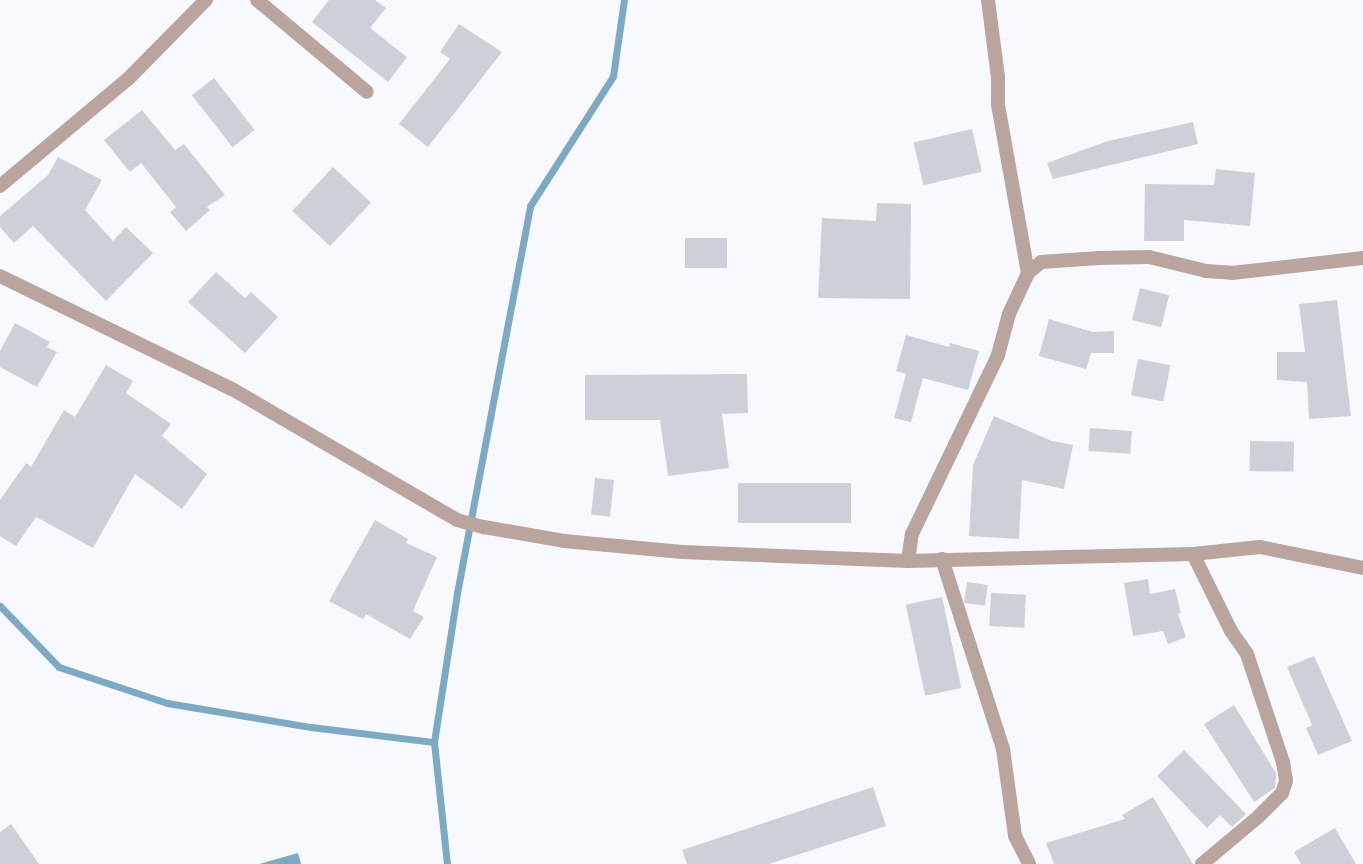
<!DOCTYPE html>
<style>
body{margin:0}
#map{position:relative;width:1363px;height:864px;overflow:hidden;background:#f8f9fe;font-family:"Open Sans",sans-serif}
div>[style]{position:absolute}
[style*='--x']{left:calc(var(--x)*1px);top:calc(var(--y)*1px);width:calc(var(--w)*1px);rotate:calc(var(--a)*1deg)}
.water>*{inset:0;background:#7ea9c2}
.stream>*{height:7px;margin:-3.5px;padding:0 3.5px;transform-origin:3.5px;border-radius:3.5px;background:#7ea9c2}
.building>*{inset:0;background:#ced0d9;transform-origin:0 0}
.minor>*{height:14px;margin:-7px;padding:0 7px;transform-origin:7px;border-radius:7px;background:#b9a49e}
span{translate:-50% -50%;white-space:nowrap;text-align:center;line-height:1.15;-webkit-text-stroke:4px #fff;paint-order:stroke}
</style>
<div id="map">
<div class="water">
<div style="clip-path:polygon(298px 853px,301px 864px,259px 864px)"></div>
</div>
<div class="stream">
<div style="--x:0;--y:606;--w:85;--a:46"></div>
<div style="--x:59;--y:667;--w:114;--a:18.4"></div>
<div style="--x:167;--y:703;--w:146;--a:9.5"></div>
<div style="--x:311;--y:727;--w:124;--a:7"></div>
<div style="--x:447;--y:864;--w:123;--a:-96.1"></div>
<div style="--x:434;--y:742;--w:151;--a:-81.2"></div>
<div style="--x:457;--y:593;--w:394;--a:-79.3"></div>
<div style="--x:530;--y:206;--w:154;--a:-57.4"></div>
<div style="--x:613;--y:76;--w:77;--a:-81.8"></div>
</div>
<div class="building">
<div style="clip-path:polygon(329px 0,375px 0,386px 8px,370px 28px,407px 57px,388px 82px,312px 22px)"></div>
<div style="clip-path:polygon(459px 24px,502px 52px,428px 147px,399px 124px,450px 59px,440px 52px)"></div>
<div style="left:214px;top:78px;width:66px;height:28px;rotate:52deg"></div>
<div style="clip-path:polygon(142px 110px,175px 150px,184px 144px,225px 195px,207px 207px,210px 210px,186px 231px,170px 212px,176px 207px,141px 163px,130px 172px,104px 140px)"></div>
<div style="clip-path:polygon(1193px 122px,1198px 144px,1053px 179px,1047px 163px,1108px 141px)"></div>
<div style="left:972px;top:129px;width:44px;height:60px;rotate:77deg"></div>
<div style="clip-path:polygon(58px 157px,102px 180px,85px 210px,113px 241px,126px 227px,153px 253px,106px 301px,33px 226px,14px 243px,0 227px,0 216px,48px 175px)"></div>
<div style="left:333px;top:167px;width:52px;height:60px;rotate:43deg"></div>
<div style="clip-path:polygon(1216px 169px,1255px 173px,1250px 226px,1184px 220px,1184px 241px,1144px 241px,1145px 184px,1214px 185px)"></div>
<div style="clip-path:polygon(877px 203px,911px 204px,910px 299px,818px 298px,822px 218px,876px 221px)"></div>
<div style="left:685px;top:238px;width:42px;height:30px"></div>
<div style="clip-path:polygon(216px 272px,245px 298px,251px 292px,278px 317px,245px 353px,188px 302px)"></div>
<div style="left:1140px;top:288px;width:30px;height:33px;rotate:14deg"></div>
<div style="clip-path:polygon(1337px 300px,1351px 416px,1309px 419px,1307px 382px,1277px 380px,1277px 352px,1305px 352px,1299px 304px)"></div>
<div style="clip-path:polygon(1049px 319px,1093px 332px,1114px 331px,1114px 353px,1091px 353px,1086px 369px,1039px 356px)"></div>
<div style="clip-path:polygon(15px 323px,50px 342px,47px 347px,57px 352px,37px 387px,0 367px,0 351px)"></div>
<div style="clip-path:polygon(906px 335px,949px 347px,950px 343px,979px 351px,968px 390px,923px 378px,911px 422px,894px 418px,906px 374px,896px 371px)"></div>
<div style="left:1138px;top:359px;width:33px;height:37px;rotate:11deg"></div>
<div style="clip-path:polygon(106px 365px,133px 381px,126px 393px,171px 424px,162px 436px,207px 474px,182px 509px,135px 474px,93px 548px,36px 517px,16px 546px,0 536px,0 500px,26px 463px,31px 467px,64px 410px,75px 417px)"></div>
<div style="clip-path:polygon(747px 374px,748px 413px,722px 414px,729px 468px,668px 476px,660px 420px,585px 420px,585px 375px)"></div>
<div style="clip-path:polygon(994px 416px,1052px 441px,1073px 445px,1064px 489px,1022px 480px,1019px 539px,969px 536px,973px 465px)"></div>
<div style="left:1090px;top:428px;width:42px;height:23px;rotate:4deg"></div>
<div style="left:1250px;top:441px;width:44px;height:30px;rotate:1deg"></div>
<div style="left:595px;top:478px;width:19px;height:37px;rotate:6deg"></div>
<div style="left:851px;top:483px;width:40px;height:113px;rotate:90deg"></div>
<div style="clip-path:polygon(375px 520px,408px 539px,406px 543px,437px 557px,413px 611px,424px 617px,410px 639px,366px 614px,363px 619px,329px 601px)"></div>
<div style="clip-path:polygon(1148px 579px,1150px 594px,1175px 589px,1181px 613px,1178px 614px,1186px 637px,1168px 644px,1163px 631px,1133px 636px,1124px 583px)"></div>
<div style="left:967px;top:582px;width:21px;height:21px;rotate:8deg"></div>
<div style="left:991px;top:593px;width:35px;height:33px;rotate:3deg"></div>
<div style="left:942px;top:597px;width:93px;height:37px;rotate:78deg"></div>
<div style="clip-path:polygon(1314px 656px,1352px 741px,1318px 755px,1306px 728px,1312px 725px,1287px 667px)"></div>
<div style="clip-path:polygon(1234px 705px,1276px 773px,1275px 788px,1254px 802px,1204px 724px)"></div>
<div style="clip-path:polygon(1184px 750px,1246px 814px,1232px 827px,1220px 815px,1207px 828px,1157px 776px)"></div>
<div style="clip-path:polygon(873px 787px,886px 826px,769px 864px,687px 864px,682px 850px)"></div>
<div style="clip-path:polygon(1153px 797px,1193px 864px,1054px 864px,1046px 843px,1125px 819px,1122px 815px)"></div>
<div style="clip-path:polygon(11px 824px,39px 864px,0 864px,0 832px)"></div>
<div style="clip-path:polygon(1335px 828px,1356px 864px,1301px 864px,1294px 852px)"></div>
</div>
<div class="minor">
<div style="--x:257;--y:0;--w:143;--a:39.9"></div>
<div style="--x:0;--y:186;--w:168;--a:-39.9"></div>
<div style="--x:129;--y:78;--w:110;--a:-45.4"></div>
<div style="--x:1028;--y:273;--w:17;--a:-40"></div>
<div style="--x:1041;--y:262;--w:58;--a:-3.9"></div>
<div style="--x:1099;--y:258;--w:50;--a:-1.1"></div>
<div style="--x:1149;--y:257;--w:59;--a:13.8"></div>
<div style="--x:1206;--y:271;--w:26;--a:4"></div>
<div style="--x:1232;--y:273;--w:132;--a:-6.5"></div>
<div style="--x:0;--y:276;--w:258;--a:26"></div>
<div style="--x:232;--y:389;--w:260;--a:30.2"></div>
<div style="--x:457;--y:520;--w:28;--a:15"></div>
<div style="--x:484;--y:527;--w:81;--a:9.9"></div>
<div style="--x:564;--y:541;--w:119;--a:5.3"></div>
<div style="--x:682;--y:552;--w:226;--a:2.3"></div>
<div style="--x:908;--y:561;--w:285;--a:-1.4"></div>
<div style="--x:1193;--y:554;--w:67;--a:-6"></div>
<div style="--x:1260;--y:547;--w:105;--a:11.5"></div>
<div style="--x:1193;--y:554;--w:86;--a:63.7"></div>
<div style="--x:1231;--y:631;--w:28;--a:55"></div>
<div style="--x:1247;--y:654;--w:114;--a:71.6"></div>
<div style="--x:1283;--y:762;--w:19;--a:81"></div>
<div style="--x:1286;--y:781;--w:13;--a:108"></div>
<div style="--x:1282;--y:793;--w:34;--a:135"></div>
<div style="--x:1258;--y:817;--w:73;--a:140"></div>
<div style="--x:942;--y:559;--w:200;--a:72.2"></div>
<div style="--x:1003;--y:749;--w:88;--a:82.1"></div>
<div style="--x:1015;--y:836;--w:31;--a:63"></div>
<div style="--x:908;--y:561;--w:27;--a:-82"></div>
<div style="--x:912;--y:534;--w:199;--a:-64.3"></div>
<div style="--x:998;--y:355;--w:42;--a:-75"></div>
<div style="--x:1009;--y:314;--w:45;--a:-65.1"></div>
<div style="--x:1028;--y:273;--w:172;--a:-100.1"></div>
<div style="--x:998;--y:104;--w:27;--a:-90"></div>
<div style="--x:998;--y:77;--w:78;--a:-97.4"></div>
</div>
</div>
